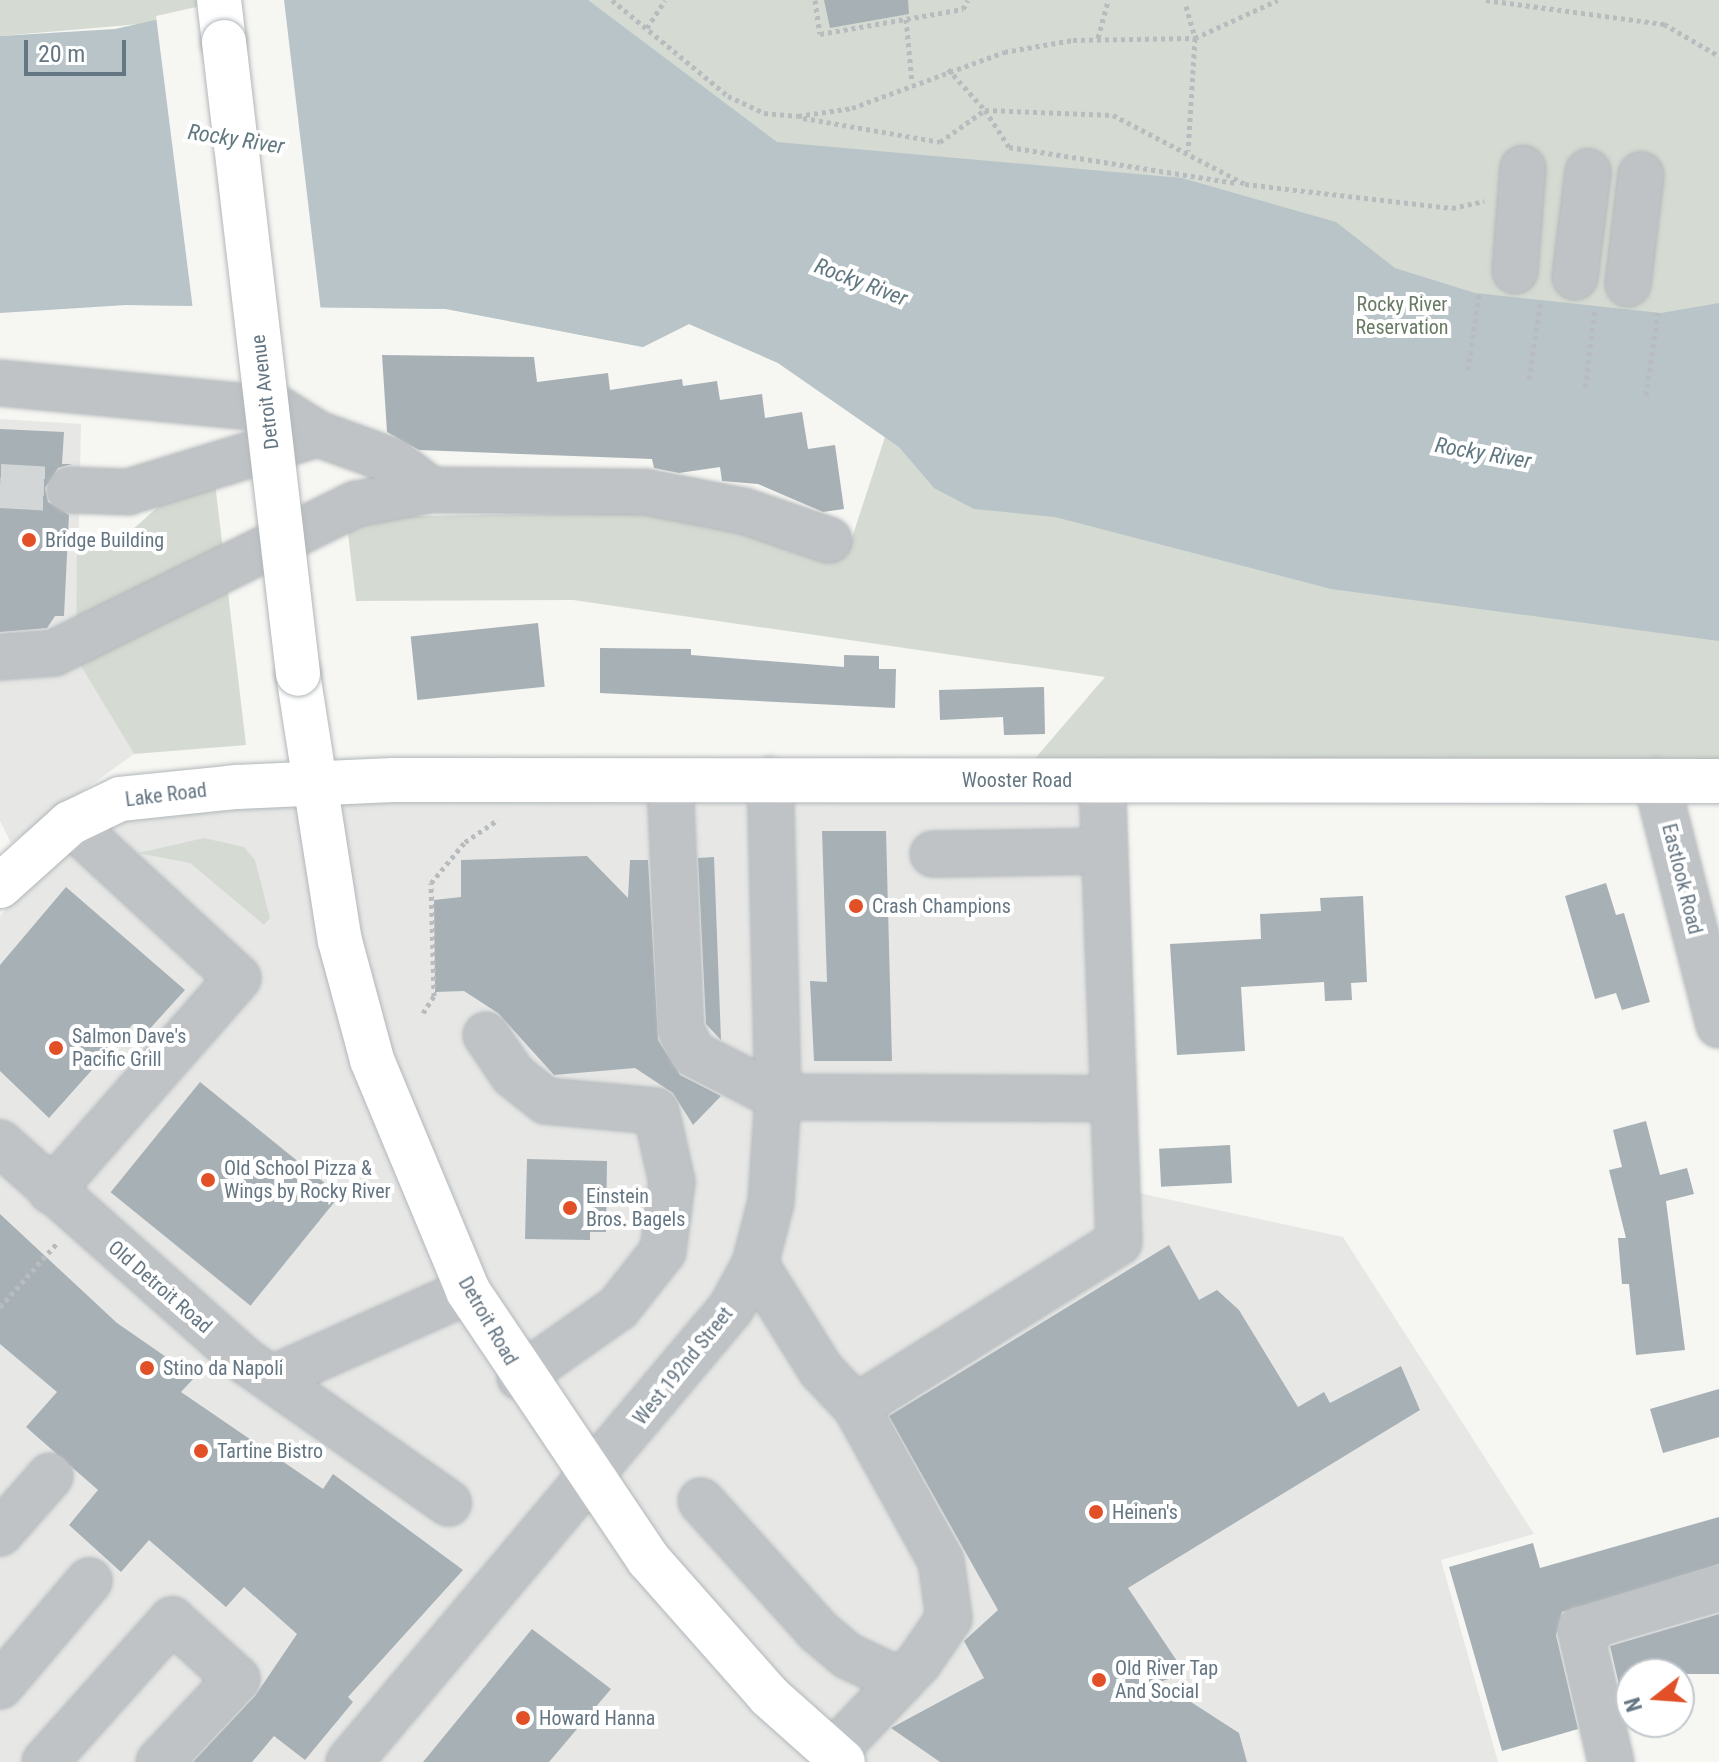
<!DOCTYPE html>
<style>
body{margin:0}
#map{position:relative;width:1719px;height:1762px;overflow:hidden;background:#f6f6f2;font-family:"Roboto Condensed",sans-serif}
div>[style]{position:absolute}
[style*='--x']{left:calc(var(--x)*1px);top:calc(var(--y)*1px);width:calc(var(--w)*1px);rotate:calc(var(--a)*1deg)}
.built>*{inset:0;background:#e7e8e6}
.green>*{inset:0;background:#d5dbd2}
.water>*{inset:0;background:#b9c4c9}
.pier>*{inset:0;background:#f6f6f2}
.building>*{inset:0;background:#a7b0b5;transform-origin:0 0}
.minor-tunnel>*{height:44px;margin-top:-22px;transform-origin:0;background:repeating-linear-gradient(90deg,#d2d6d6 0 44px,transparent 0 66px)}
.path>*{height:5px;margin-top:-2.5px;transform-origin:0;background:repeating-linear-gradient(90deg,#b9bcbe 0 4px,transparent 0 8px)}
.roads{filter:drop-shadow(0 0 2px #b2b7ba) drop-shadow(0 0 2px #b2b7ba)}
.minor>*{height:44px;margin:-22px;padding:0 22px;transform-origin:22px;border-radius:22px;background:#bfc3c6}
.major>*{height:44px;margin:-22px;padding:0 22px;transform-origin:22px;border-radius:22px;background:#fff}
.bridges{filter:drop-shadow(0 0 2px #b2b7ba) drop-shadow(0 0 2px #b2b7ba)}
.major-bridge>*{height:44px;margin:-22px;padding:0 22px;transform-origin:22px;border-radius:22px;background:#fff}
.dots>*{width:22px;height:22px;translate:-50% -50%;box-sizing:border-box;border:4px solid #fff;border-radius:50%}
span{translate:-50% -50%;white-space:nowrap;text-align:center;line-height:1.15;-webkit-text-stroke:8px #fff;paint-order:stroke}
.park-label{font-size:20px;color:#697a64}
.street-label{font-size:20px;color:#657683}
.poi-label{font-size:20px;color:#657683}
.left{translate:0 -50%;text-align:left}
.water-label{font-size:22px;color:#617880;font-style:italic}
.north{position:absolute;left:1615px;top:1658px;width:80px;height:80px;box-sizing:border-box;background:#fff;border:2px solid #c1c8cd;border-radius:50%;rotate:253deg;font-size:22px;font-weight:700;line-height:32px;text-align:center;color:#657683}
.north::after{content:'';display:block;margin:auto;width:28px;height:36px;background:#e15027;clip-path:polygon(50% 0,100% 100%,50% 72%,0 100%)}
.scale{position:absolute;left:24px;top:40px;width:102px;height:36px;box-sizing:border-box;border:4px solid #657683;border-top:0;padding-left:10px;font-size:24px;line-height:28px;white-space:nowrap;color:#657683;-webkit-text-stroke:6px #fff;paint-order:stroke}
</style>
<div id="map">
<div class="built">
<div style="clip-path:polygon(0 419px,81px 424px,76px 658px,134px 754px,11px 843px,0 821px)"></div>
<div style="clip-path:polygon(1127px 796px,1139px 1193px,1343px 1237px,1534px 1534px,1441px 1560px,1498px 1762px,0 1762px,0 916px,54px 854px,117px 818px,222px 804px)"></div>
</div>
<div class="green">
<div style="clip-path:polygon(0 0,1719px 0,1719px 783px,1020px 776px,1105px 677px,573px 600px,356px 601px,346px 517px,686px 512px,846px 556px,885px 437px,778px 363px,689px 324px,643px 347px,446px 309px,126px 305px,141px 24px,0 36px)"></div>
<div style="clip-path:polygon(215px 483px,246px 745px,134px 754px,76px 658px,77px 541px,121px 540px,161px 504px)"></div>
<div style="clip-path:polygon(204px 838px,244px 847px,255px 860px,270px 918px,264px 925px,190px 863px,138px 853px)"></div>
</div>
<div class="water">
<div style="clip-path:polygon(246px 0,588px 0,777px 142px,1182px 178px,1336px 222px,1395px 268px,1475px 293px,1661px 313px,1719px 303px,1719px 641px,1331px 589px,1055px 517px,974px 509px,934px 488px,899px 447px,778px 363px,689px 324px,643px 347px,446px 309px,126px 305px,0 313px,0 36px,115px 29px)"></div>
</div>
<div class="pier">
<div style="clip-path:polygon(228px 0,284px 0,321px 312px,193px 310px,156px 16px)"></div>
</div>
<div class="building">
<div style="clip-path:polygon(824px 0,908px 0,909px 14px,830px 28px)"></div>
<div style="clip-path:polygon(382px 355px,534px 357px,537px 382px,608px 373px,610px 390px,682px 379px,683px 386px,717px 381px,720px 400px,762px 394px,765px 418px,802px 412px,808px 449px,835px 445px,844px 509px,823px 512px,758px 484px,722px 481px,720px 467px,679px 473px,654px 468px,652px 459px,419px 450px,387px 432px)"></div>
<div style="clip-path:polygon(0 429px,64px 432px,62px 464px,72px 464px,58px 468px,45px 488px,48px 502px,69px 515px,64px 616px,55px 616px,47px 628px,0 632px)"></div>
<div style="left:538px;top:623px;width:64px;height:128px;rotate:84deg"></div>
<div style="clip-path:polygon(600px 648px,691px 649px,691px 655px,844px 667px,844px 655px,879px 656px,879px 669px,896px 669px,895px 708px,600px 693px)"></div>
<div style="clip-path:polygon(1044px 687px,1045px 734px,1004px 735px,1003px 717px,940px 720px,939px 690px)"></div>
<div style="clip-path:polygon(822px 831px,886px 831px,892px 1061px,814px 1061px,810px 981px,827px 982px)"></div>
<div style="clip-path:polygon(587px 856px,628px 898px,630px 860px,648px 860px,658px 1040px,680px 1075px,721px 1096px,693px 1125px,673px 1093px,635px 1068px,554px 1075px,498px 1013px,464px 991px,435px 992px,434px 900px,461px 897px,461px 860px)"></div>
<div style="clip-path:polygon(714px 857px,721px 1040px,706px 1024px,698px 858px)"></div>
<div style="clip-path:polygon(1606px 883px,1616px 915px,1624px 913px,1650px 1002px,1622px 1010px,1616px 993px,1595px 999px,1565px 896px)"></div>
<div style="clip-path:polygon(66px 887px,185px 990px,145px 1034px,133px 1024px,49px 1118px,0 1071px,0 965px)"></div>
<div style="clip-path:polygon(1363px 896px,1367px 982px,1351px 983px,1352px 1000px,1325px 1001px,1324px 982px,1241px 987px,1245px 1051px,1177px 1055px,1170px 944px,1261px 939px,1260px 914px,1321px 911px,1320px 898px)"></div>
<div style="left:200px;top:1082px;width:180px;height:142px;rotate:39deg"></div>
<div style="clip-path:polygon(1646px 1121px,1660px 1175px,1687px 1168px,1694px 1194px,1666px 1201px,1685px 1350px,1636px 1355px,1629px 1284px,1622px 1284px,1618px 1238px,1626px 1238px,1609px 1170px,1622px 1167px,1613px 1130px)"></div>
<div style="left:1230px;top:1145px;width:38px;height:71px;rotate:87deg"></div>
<div style="clip-path:polygon(527px 1159px,607px 1161px,606px 1232px,590px 1232px,590px 1240px,525px 1239px)"></div>
<div style="clip-path:polygon(0 1214px,117px 1323px,195px 1377px,181px 1392px,323px 1489px,333px 1474px,463px 1570px,348px 1697px,353px 1702px,305px 1760px,274px 1736px,252px 1762px,193px 1762px,255px 1696px,297px 1634px,244px 1587px,226px 1607px,149px 1540px,121px 1572px,69px 1525px,98px 1490px,26px 1427px,57px 1392px,0 1344px)"></div>
<div style="clip-path:polygon(1169px 1245px,1199px 1300px,1217px 1290px,1239px 1310px,1298px 1407px,1324px 1392px,1330px 1403px,1401px 1366px,1420px 1410px,1128px 1588px,1185px 1673px,1160px 1682px,1239px 1733px,1247px 1762px,940px 1762px,891px 1728px,984px 1678px,964px 1641px,998px 1610px,889px 1416px)"></div>
<div style="clip-path:polygon(1719px 1389px,1719px 1437px,1663px 1453px,1650px 1409px)"></div>
<div style="clip-path:polygon(1719px 1517px,1719px 1564px,1562px 1612px,1556px 1635px,1578px 1729px,1502px 1751px,1449px 1567px,1533px 1543px,1540px 1568px)"></div>
<div style="clip-path:polygon(1719px 1614px,1719px 1674px,1631px 1674px,1626px 1715px,1610px 1646px)"></div>
<div style="clip-path:polygon(532px 1629px,611px 1689px,549px 1762px,423px 1762px)"></div>
</div>
<div class="minor-tunnel">
<div style="--x:0;--y:486;--w:70;--a:3.3"></div>
</div>
<div class="path">
<div style="--x:612;--y:0;--w:151;--a:39.6"></div>
<div style="--x:728;--y:96;--w:40;--a:25"></div>
<div style="--x:764;--y:113;--w:34;--a:5"></div>
<div style="--x:798;--y:116;--w:55;--a:-8.4"></div>
<div style="--x:852;--y:108;--w:162;--a:-20.2"></div>
<div style="--x:1004;--y:52;--w:70;--a:-9.9"></div>
<div style="--x:1073;--y:40;--w:122;--a:-0.9"></div>
<div style="--x:1195;--y:38;--w:91;--a:-24.6"></div>
<div style="--x:815;--y:0;--w:34;--a:82"></div>
<div style="--x:820;--y:34;--w:145;--a:-9.9"></div>
<div style="--x:963;--y:9;--w:10;--a:-61"></div>
<div style="--x:1486;--y:0;--w:180;--a:7.7"></div>
<div style="--x:1664;--y:24;--w:64;--a:30.2"></div>
<div style="--x:1186;--y:6;--w:33;--a:74"></div>
<div style="--x:1195;--y:38;--w:113;--a:93.5"></div>
<div style="--x:906;--y:19;--w:63;--a:84.6"></div>
<div style="--x:647;--y:28;--w:33;--a:-57"></div>
<div style="--x:1098;--y:38;--w:39;--a:-75"></div>
<div style="--x:948;--y:69;--w:55;--a:47.9"></div>
<div style="--x:985;--y:110;--w:128;--a:2.2"></div>
<div style="--x:1113;--y:115;--w:149;--a:27.6"></div>
<div style="--x:1245;--y:184;--w:208;--a:6.6"></div>
<div style="--x:1452;--y:208;--w:33;--a:-12"></div>
<div style="--x:803;--y:118;--w:139;--a:9.9"></div>
<div style="--x:940;--y:142;--w:55;--a:-35.4"></div>
<div style="--x:985;--y:110;--w:44;--a:57"></div>
<div style="--x:1009;--y:147;--w:230;--a:9"></div>
<div style="--x:1468;--y:370;--w:77;--a:-81.8"></div>
<div style="--x:1529;--y:379;--w:80;--a:-81.4"></div>
<div style="--x:1585;--y:387;--w:79;--a:-82.7"></div>
<div style="--x:1646;--y:395;--w:83;--a:-81.7"></div>
<div style="--x:423;--y:1013;--w:20;--a:-57"></div>
<div style="--x:434;--y:996;--w:113;--a:-91.5"></div>
<div style="--x:431;--y:883;--w:53;--a:-50.3"></div>
<div style="--x:465;--y:842;--w:40;--a:-34"></div>
<div style="--x:0;--y:1307;--w:87;--a:-48.3"></div>
</div>
<div class="roads">
<div class="minor">
<div style="--x:1515;--y:271;--w:103;--a:-85.6"></div>
<div style="--x:1575;--y:277;--w:106;--a:-82.9"></div>
<div style="--x:1628;--y:284;--w:110;--a:-83.2"></div>
<div style="--x:0;--y:383;--w:281;--a:5.5"></div>
<div style="--x:280;--y:410;--w:45;--a:32.3"></div>
<div style="--x:318;--y:434;--w:80;--a:19.8"></div>
<div style="--x:393;--y:461;--w:48;--a:37.3"></div>
<div style="--x:70;--y:490;--w:58;--a:2"></div>
<div style="--x:128;--y:492;--w:188;--a:-17"></div>
<div style="--x:0;--y:657;--w:54;--a:-4.2"></div>
<div style="--x:54;--y:653;--w:337;--a:-26.3"></div>
<div style="--x:356;--y:504;--w:76;--a:-10.6"></div>
<div style="--x:431;--y:490;--w:215;--a:0.5"></div>
<div style="--x:646;--y:492;--w:100;--a:11"></div>
<div style="--x:744;--y:511;--w:90;--a:18.8"></div>
<div style="--x:1656;--y:780;--w:253;--a:75.6"></div>
<div style="--x:670;--y:781;--w:249;--a:87.5"></div>
<div style="--x:681;--y:1030;--w:25;--a:64"></div>
<div style="--x:692;--y:1053;--w:97;--a:27.1"></div>
<div style="--x:778;--y:1097;--w:334;--a:0.3"></div>
<div style="--x:933;--y:854;--w:171;--a:-1"></div>
<div style="--x:486;--y:1035;--w:48;--a:56"></div>
<div style="--x:513;--y:1075;--w:42;--a:38.2"></div>
<div style="--x:546;--y:1101;--w:110;--a:5.2"></div>
<div style="--x:656;--y:1111;--w:73;--a:77.3"></div>
<div style="--x:672;--y:1182;--w:70;--a:97.4"></div>
<div style="--x:663;--y:1251;--w:73;--a:128.3"></div>
<div style="--x:618;--y:1308;--w:120;--a:144.9"></div>
<div style="--x:0;--y:1143;--w:330;--a:41.6"></div>
<div style="--x:247;--y:1362;--w:246;--a:35"></div>
<div style="--x:51;--y:1191;--w:283;--a:-48.7"></div>
<div style="--x:238;--y:978;--w:229;--a:-137.3"></div>
<div style="--x:755;--y:1264;--w:125;--a:58.1"></div>
<div style="--x:821;--y:1370;--w:51;--a:46.6"></div>
<div style="--x:856;--y:1407;--w:176;--a:61.1"></div>
<div style="--x:941;--y:1561;--w:58;--a:82"></div>
<div style="--x:949;--y:1618;--w:53;--a:124.3"></div>
<div style="--x:919;--y:1662;--w:125;--a:133.4"></div>
<div style="--x:273;--y:1378;--w:214;--a:-24"></div>
<div style="--x:856;--y:1407;--w:310;--a:-32.1"></div>
<div style="--x:1119;--y:1242;--w:462;--a:-92.1"></div>
<div style="--x:701;--y:1501;--w:175;--a:48"></div>
<div style="--x:818;--y:1631;--w:39;--a:40"></div>
<div style="--x:848;--y:1656;--w:59;--a:25.3"></div>
<div style="--x:0;--y:1533;--w:76;--a:-48.7"></div>
<div style="--x:0;--y:1686;--w:138;--a:-49.7"></div>
<div style="--x:45;--y:1762;--w:191;--a:-48.2"></div>
<div style="--x:172;--y:1620;--w:88;--a:42.2"></div>
<div style="--x:237;--y:1679;--w:114;--a:133.2"></div>
<div style="--x:349;--y:1762;--w:593;--a:-49.92"></div>
<div style="--x:731;--y:1308;--w:50;--a:-61.4"></div>
<div style="--x:755;--y:1264;--w:64;--a:-75.5"></div>
<div style="--x:771;--y:1202;--w:105;--a:-86.2"></div>
<div style="--x:778;--y:1097;--w:318;--a:-91.4"></div>
<div style="--x:1611;--y:1762;--w:137;--a:-103.1"></div>
<div style="--x:1580;--y:1629;--w:145;--a:-16.4"></div>
</div>
<div class="major">
<div style="--x:219;--y:0;--w:42;--a:83.2"></div>
<div style="--x:298;--y:674;--w:270;--a:81.1"></div>
<div style="--x:340;--y:941;--w:123;--a:74.9"></div>
<div style="--x:372;--y:1060;--w:250;--a:67.4"></div>
<div style="--x:468;--y:1291;--w:323;--a:56.1"></div>
<div style="--x:648;--y:1559;--w:183;--a:48.5"></div>
<div style="--x:769;--y:1696;--w:99;--a:41.7"></div>
<div style="--x:0;--y:886;--w:94;--a:-42"></div>
<div style="--x:70;--y:823;--w:55;--a:-25.6"></div>
<div style="--x:120;--y:799;--w:118;--a:-5.9"></div>
<div style="--x:237;--y:787;--w:156;--a:-2.6"></div>
<div style="--x:393;--y:780;--w:1326;--a:0.04"></div>
</div>
</div>
<div class="bridges">
<div class="major-bridge">
<div style="--x:224;--y:42;--w:636;--a:83.32"></div>
</div>
</div>
<div class="dots">
<div style="left:29px;top:540px;background:#e15027"></div>
<div style="left:856px;top:906px;background:#e15027"></div>
<div style="left:56px;top:1048px;background:#e15027"></div>
<div style="left:208px;top:1180px;background:#e15027"></div>
<div style="left:570px;top:1208px;background:#e15027"></div>
<div style="left:147px;top:1368px;background:#e15027"></div>
<div style="left:201px;top:1451px;background:#e15027"></div>
<div style="left:1096px;top:1512px;background:#e15027"></div>
<div style="left:1099px;top:1680px;background:#e15027"></div>
<div style="left:523px;top:1718px;background:#e15027"></div>
</div>
<div class="park-label">
<span style="left:1402px;top:316px">Rocky River<br>Reservation</span>
</div>
<div class="street-label">
<span style="left:265px;top:392px;rotate:-97deg">Detroit Avenue</span>
<span style="left:1017px;top:780px">Wooster Road</span>
<span style="left:166px;top:795px;rotate:-7deg">Lake Road</span>
<span style="left:1682px;top:879px;rotate:76deg">Eastlook Road</span>
<span style="left:160px;top:1287px;rotate:41deg">Old Detroit Road</span>
<span style="left:488px;top:1321px;rotate:60deg">Detroit Road</span>
<span style="left:683px;top:1366px;rotate:-51deg">West 192nd Street</span>
</div>
<div class="poi-label">
<span class="left" style="left:45px;top:540px">Bridge Building</span>
<span class="left" style="left:872px;top:906px">Crash Champions</span>
<span class="left" style="left:72px;top:1048px">Salmon Dave's<br>Pacific Grill</span>
<span class="left" style="left:224px;top:1180px">Old School Pizza &amp;<br>Wings by Rocky River</span>
<span class="left" style="left:586px;top:1208px">Einstein<br>Bros. Bagels</span>
<span class="left" style="left:163px;top:1368px">Stino da Napoli</span>
<span class="left" style="left:217px;top:1451px">Tartine Bistro</span>
<span class="left" style="left:1112px;top:1512px">Heinen's</span>
<span class="left" style="left:1115px;top:1680px">Old River Tap<br>And Social</span>
<span class="left" style="left:539px;top:1718px">Howard Hanna</span>
</div>
<div class="water-label">
<span style="left:236px;top:139px;rotate:9deg">Rocky River</span>
<span style="left:861px;top:282px;rotate:21deg">Rocky River</span>
<span style="left:1483px;top:453px;rotate:10deg">Rocky River</span>
</div>
<div class="north">N</div>
<div class="scale">20 m</div>
</div>
